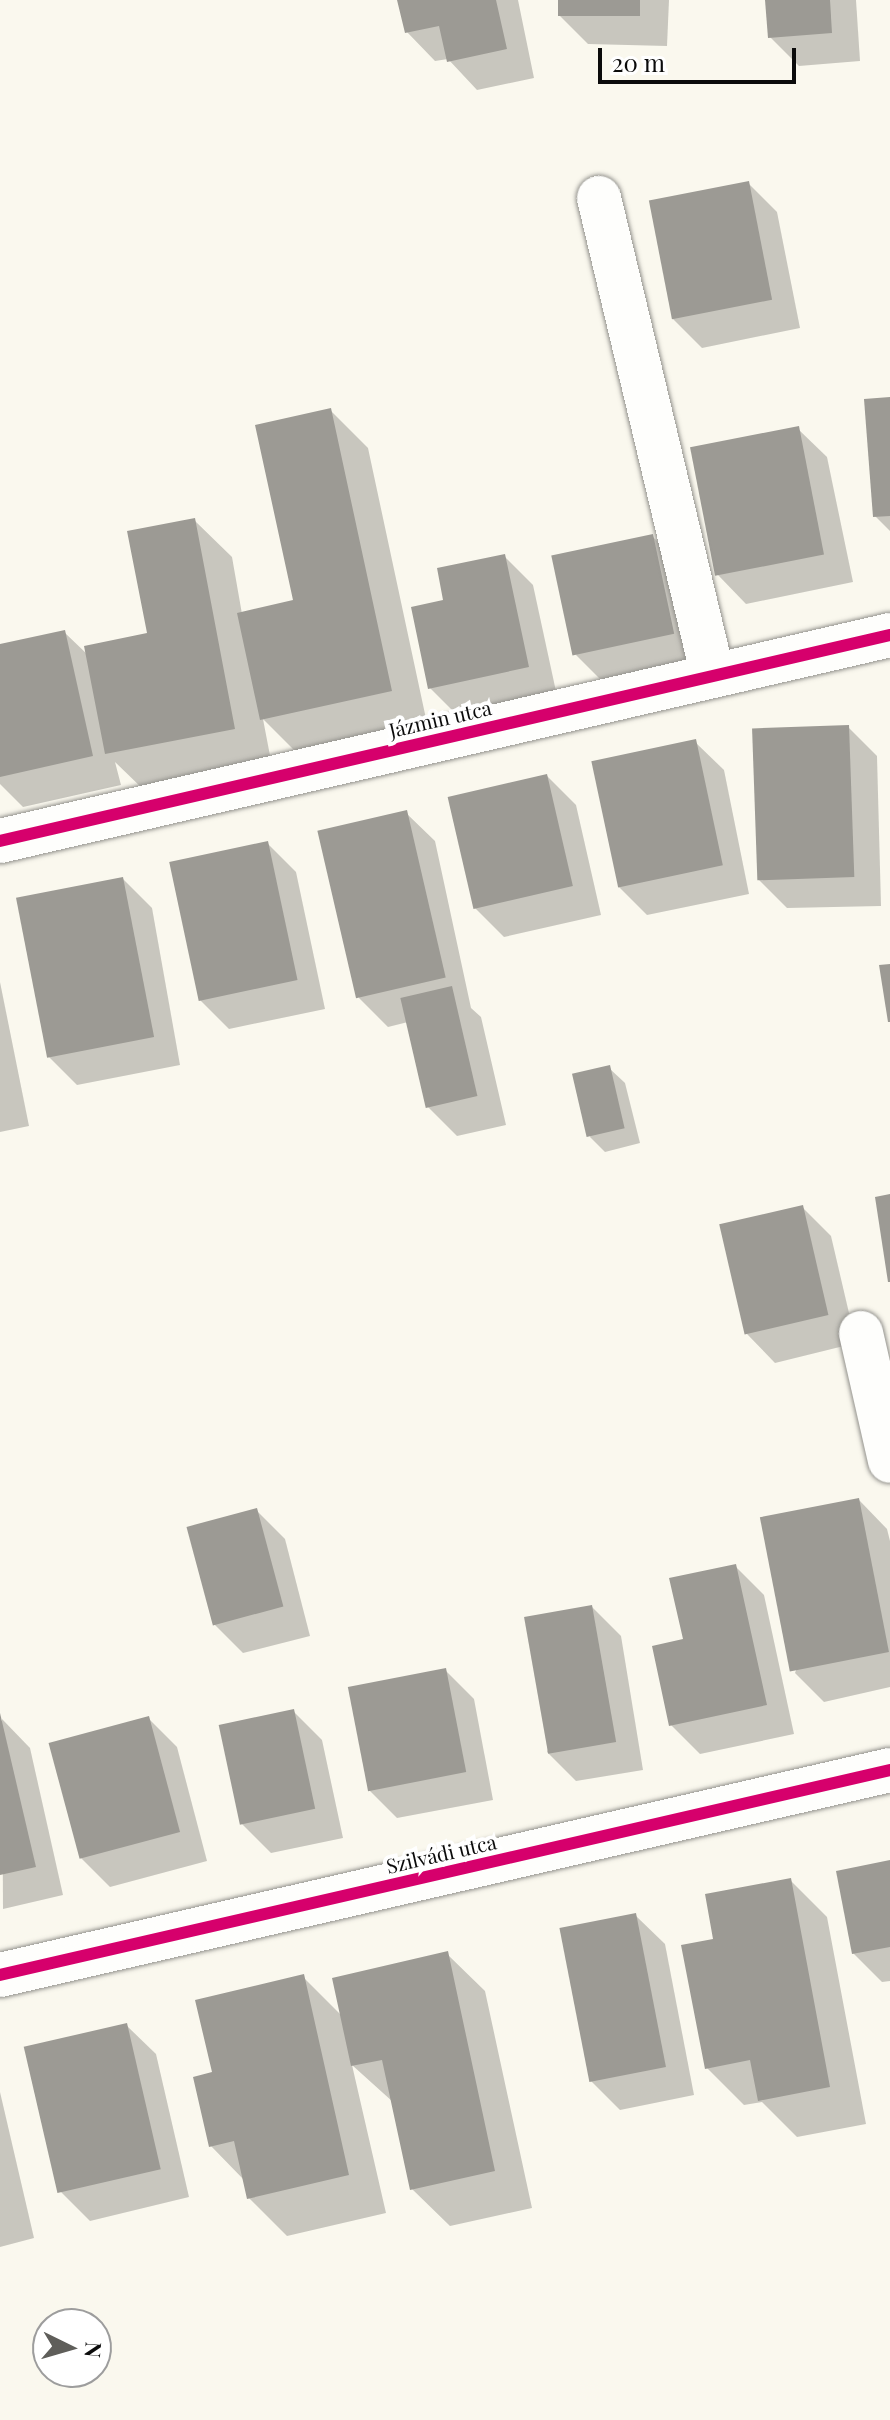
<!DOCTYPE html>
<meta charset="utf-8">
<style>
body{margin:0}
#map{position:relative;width:890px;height:2420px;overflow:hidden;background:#faf8ee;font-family:"Playfair Display",serif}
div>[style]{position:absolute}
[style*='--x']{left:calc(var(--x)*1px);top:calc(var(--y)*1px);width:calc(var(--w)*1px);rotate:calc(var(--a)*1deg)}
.shadow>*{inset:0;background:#0003}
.building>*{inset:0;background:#9c9a94;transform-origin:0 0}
.roads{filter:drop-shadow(0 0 2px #93928d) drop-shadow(0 0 2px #93928d)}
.minor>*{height:44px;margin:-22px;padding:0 22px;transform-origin:22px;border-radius:22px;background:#fefefc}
.cycleway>*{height:12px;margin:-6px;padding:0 6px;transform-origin:6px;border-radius:6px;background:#d6006c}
span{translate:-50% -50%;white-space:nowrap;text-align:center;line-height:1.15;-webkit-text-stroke:8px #fff;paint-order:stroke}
.street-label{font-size:20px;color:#0b0b0b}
.north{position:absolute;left:32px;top:2308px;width:80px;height:80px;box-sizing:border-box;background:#fff;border:2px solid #9d9d9d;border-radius:50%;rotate:95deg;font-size:22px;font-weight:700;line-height:32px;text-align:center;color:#0b0b0b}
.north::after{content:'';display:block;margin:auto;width:28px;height:36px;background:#5f5e5a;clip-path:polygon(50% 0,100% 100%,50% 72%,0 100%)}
.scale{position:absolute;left:598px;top:48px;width:198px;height:36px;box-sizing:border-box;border:4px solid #0b0b0b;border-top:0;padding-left:10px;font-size:24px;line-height:28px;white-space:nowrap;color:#0b0b0b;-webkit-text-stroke:6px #fff;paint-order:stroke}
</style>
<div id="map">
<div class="shadow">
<div style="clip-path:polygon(399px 0,518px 0,534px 78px,477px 90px,448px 59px,435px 61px,407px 32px)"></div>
<div style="clip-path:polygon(560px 0,669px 0,667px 46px,588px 44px,559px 15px)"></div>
<div style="clip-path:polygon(767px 0,856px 0,860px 61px,799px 66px,770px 37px)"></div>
<div style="clip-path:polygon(748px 183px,777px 212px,800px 328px,702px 348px,673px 319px)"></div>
<div style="clip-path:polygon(890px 399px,890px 531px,875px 516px)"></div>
<div style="clip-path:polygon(330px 410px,368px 448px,428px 728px,300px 756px,263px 719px,272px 766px,145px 791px,115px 762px,121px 785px,23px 807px,0 784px,0 646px,64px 632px,88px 655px,149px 635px,194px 520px,232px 557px,242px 614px,295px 602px)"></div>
<div style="clip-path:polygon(798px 429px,827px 457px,853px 582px,746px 604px,718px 575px)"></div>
<div style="clip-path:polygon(652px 536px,681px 565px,703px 662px,605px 684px,576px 655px)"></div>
<div style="clip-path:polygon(504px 556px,533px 585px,557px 696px,459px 717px,430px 688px,445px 601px)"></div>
<div style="clip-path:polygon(848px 727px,877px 756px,881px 906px,787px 908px,758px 879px)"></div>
<div style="clip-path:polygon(695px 742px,724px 770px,749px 894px,647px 915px,618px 886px)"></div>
<div style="clip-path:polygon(547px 776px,576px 805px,601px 915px,504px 937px,475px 908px)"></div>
<div style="clip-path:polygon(406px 813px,435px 841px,471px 1008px,481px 1017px,506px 1125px,457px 1136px,428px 1107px,408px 1022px,388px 1027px,359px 998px)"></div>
<div style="clip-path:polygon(267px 843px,296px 872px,325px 1009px,229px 1029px,200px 1000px)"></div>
<div style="clip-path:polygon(123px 879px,152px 908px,180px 1065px,77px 1085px,48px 1056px)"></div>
<div style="clip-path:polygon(0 982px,29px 1126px,0 1132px)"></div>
<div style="clip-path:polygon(609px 1068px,625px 1083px,640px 1143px,605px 1152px,590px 1137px)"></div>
<div style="clip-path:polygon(802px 1207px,831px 1236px,856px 1343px,775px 1363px,747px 1334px)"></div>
<div style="clip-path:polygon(859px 1500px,887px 1529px,890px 1541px,890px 1687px,824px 1702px,795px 1673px)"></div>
<div style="clip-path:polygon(256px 1510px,285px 1539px,310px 1636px,243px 1653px,214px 1624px)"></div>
<div style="clip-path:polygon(735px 1566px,764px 1595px,794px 1734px,700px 1754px,671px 1725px,685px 1641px)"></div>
<div style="clip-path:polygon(592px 1607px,621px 1636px,643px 1770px,576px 1781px,547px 1752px)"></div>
<div style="clip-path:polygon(445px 1670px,474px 1699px,493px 1800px,397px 1818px,368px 1789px)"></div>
<div style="clip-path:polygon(293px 1711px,322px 1740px,343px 1838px,271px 1853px,242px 1824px)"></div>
<div style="clip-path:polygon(148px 1718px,177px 1747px,207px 1861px,110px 1887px,81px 1858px)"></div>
<div style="clip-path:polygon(2px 1719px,30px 1748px,63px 1895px,3px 1909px)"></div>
<div style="clip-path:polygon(890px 1863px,890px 1981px,882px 1982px,853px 1953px)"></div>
<div style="clip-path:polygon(790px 1880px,827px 1917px,866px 2124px,797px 2137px,762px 2102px,744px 2105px,707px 2068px,715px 1941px)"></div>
<div style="clip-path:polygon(636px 1916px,665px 1944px,694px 2095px,620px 2110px,591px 2081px)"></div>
<div style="clip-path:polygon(447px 1954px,485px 1991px,532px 2208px,450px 2226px,412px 2189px,393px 2102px,352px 2065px,386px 2213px,287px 2236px,249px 2198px,245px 2181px,211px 2146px,214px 2073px,303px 1977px,342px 2016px)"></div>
<div style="clip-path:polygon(127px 2026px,156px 2054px,189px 2197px,90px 2221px,61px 2192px)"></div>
<div style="clip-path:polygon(0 2092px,34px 2238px,0 2247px)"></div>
</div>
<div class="building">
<div style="clip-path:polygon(397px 0,496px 0,507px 49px,447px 62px,439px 26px,405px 33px)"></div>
<div style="left:558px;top:0;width:82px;height:16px"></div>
<div style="clip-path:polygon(765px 0,830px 0,832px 33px,768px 38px)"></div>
<div style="left:749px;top:181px;width:121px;height:102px;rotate:79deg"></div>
<div style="clip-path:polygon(890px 397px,890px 516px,873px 517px,864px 399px)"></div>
<div style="clip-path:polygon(331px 408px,392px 691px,260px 720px,237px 613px,293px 600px,255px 425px)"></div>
<div style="left:799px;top:426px;width:131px;height:111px;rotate:79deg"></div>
<div style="clip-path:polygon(195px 518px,235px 729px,105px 754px,84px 646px,147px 633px,127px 531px)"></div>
<div style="left:653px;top:534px;width:102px;height:104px;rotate:78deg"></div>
<div style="clip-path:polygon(505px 554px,529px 667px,428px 689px,411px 607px,443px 600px,437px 568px)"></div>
<div style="clip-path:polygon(65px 630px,93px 756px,0 777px,0 644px)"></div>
<div style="left:849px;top:725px;width:152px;height:97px;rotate:88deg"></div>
<div style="left:696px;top:739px;width:129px;height:107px;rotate:78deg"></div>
<div style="left:547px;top:774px;width:115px;height:102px;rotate:77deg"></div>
<div style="left:407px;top:810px;width:172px;height:92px;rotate:77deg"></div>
<div style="left:268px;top:841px;width:142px;height:101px;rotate:78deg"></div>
<div style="left:123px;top:877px;width:163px;height:109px;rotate:79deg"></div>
<div style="clip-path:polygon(890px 964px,890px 1022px,888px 1022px,879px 965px)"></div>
<div style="left:452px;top:986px;width:113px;height:53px;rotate:77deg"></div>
<div style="left:610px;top:1065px;width:65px;height:39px;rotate:77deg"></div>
<div style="clip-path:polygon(890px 1194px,890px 1282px,888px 1282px,875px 1197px)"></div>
<div style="left:803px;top:1205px;width:113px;height:86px;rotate:77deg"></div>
<div style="left:859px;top:1498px;width:157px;height:101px;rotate:79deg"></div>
<div style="left:257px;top:1508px;width:102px;height:73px;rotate:75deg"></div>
<div style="clip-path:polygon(736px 1564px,767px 1705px,669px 1726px,652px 1646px,683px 1639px,669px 1578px)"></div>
<div style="left:592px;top:1605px;width:139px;height:69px;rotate:80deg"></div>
<div style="left:446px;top:1668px;width:106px;height:100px;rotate:79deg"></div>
<div style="left:294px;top:1709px;width:102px;height:77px;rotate:78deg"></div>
<div style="clip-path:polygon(0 1713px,36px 1867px,0 1875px)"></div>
<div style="left:149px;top:1716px;width:120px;height:104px;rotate:75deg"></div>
<div style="clip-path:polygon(890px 1860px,890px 1947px,852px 1954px,836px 1871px)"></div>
<div style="clip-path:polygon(791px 1878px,830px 2087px,758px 2101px,750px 2060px,705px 2069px,681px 1945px,713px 1939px,705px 1894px)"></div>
<div style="left:636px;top:1913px;width:157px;height:78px;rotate:79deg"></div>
<div style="clip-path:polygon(448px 1951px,495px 2171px,410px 2190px,382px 2060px,351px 2066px,332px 1978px)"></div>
<div style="clip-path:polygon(304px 1974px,349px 2175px,247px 2199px,234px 2141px,209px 2147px,193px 2077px,212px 2072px,195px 2000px)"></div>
<div style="left:127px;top:2023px;width:150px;height:106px;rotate:77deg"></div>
</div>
<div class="roads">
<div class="minor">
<div style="--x:599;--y:198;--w:491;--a:76.6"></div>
<div style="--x:0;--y:841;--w:914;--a:-13.03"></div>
<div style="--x:861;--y:1333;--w:131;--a:77.2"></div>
<div style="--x:0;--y:1975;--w:913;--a:-12.97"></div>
</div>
</div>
<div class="cycleway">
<div style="--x:0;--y:841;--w:914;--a:-13.03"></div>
<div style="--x:0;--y:1975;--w:913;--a:-12.97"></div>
</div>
<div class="street-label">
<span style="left:440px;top:718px;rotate:-13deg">Jázmin utca</span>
<span style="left:441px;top:1853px;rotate:-13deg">Szilvádi utca</span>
</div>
<div class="north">N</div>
<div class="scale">20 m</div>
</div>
